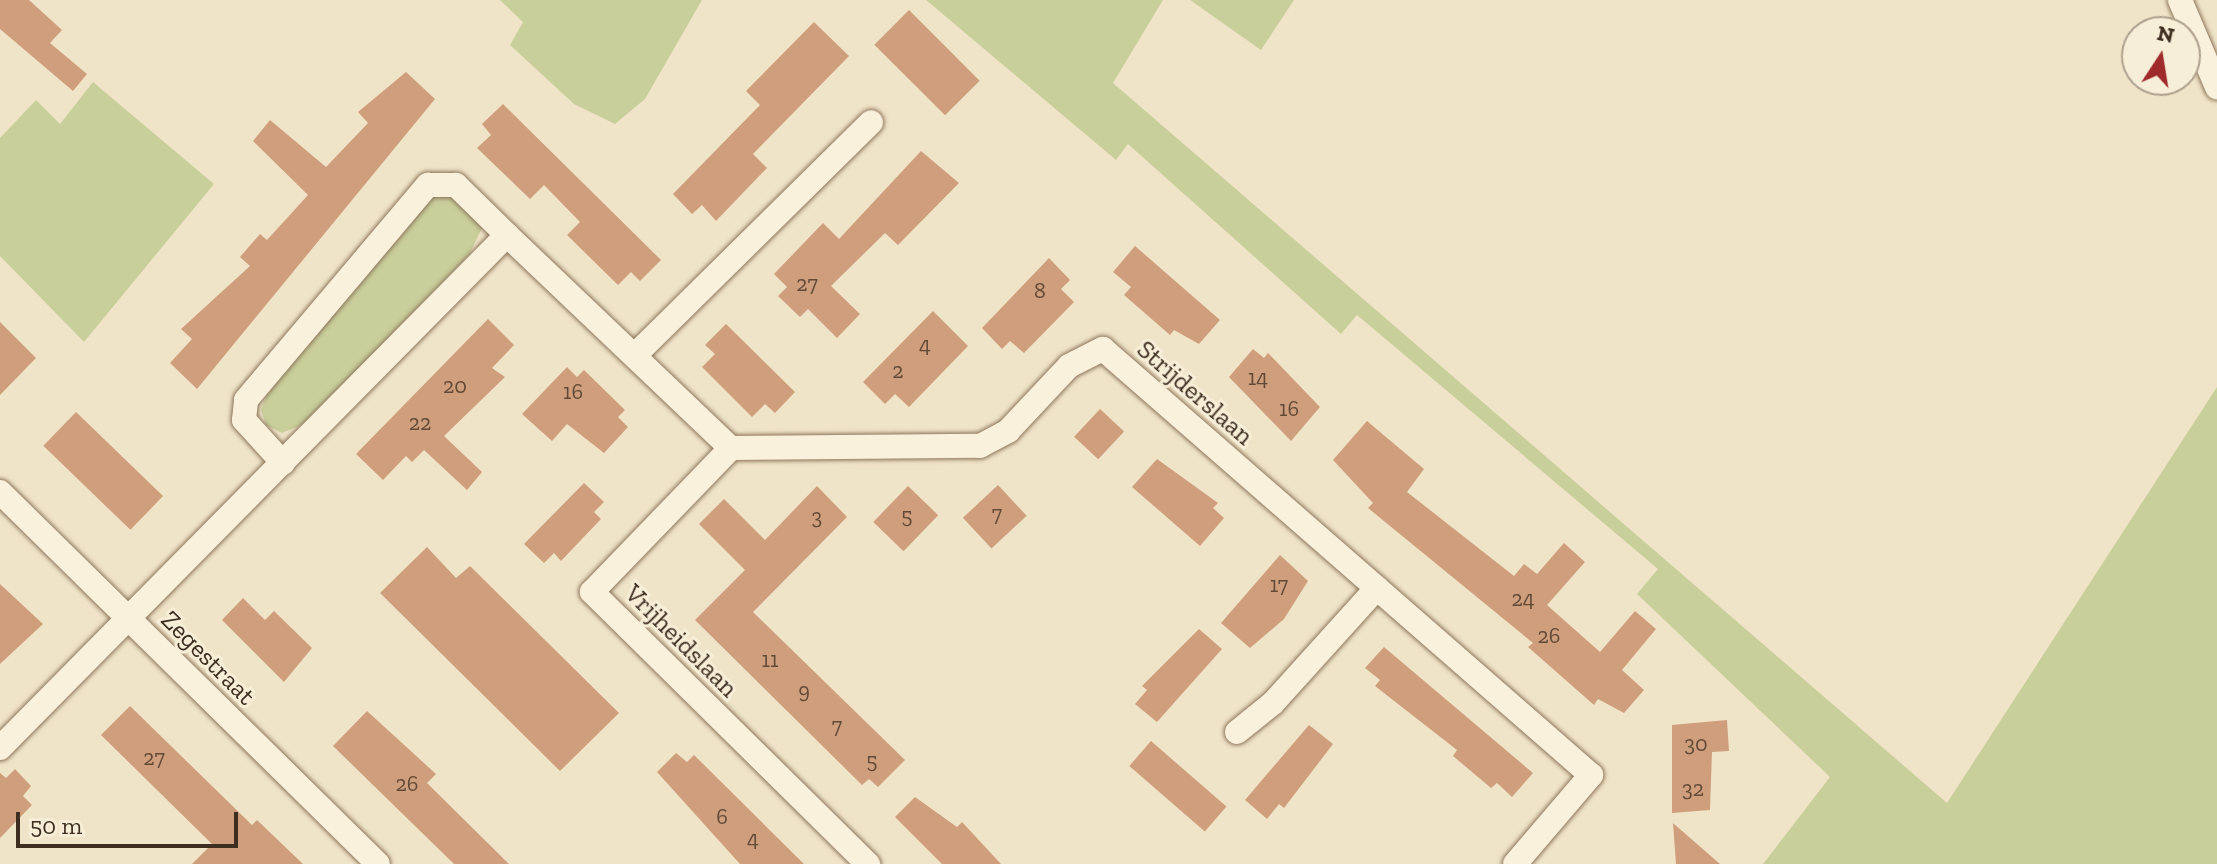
<!DOCTYPE html>
<style>
body{margin:0}
#map{position:relative;width:2217px;height:864px;overflow:hidden;background:#f0e4c8;font-family:"Zilla Slab",serif}
div>[style]{position:absolute}
[style*='--x']{left:calc(var(--x)*1px);top:calc(var(--y)*1px);width:calc(var(--w)*1px);rotate:calc(var(--a)*1deg)}
.green>*{inset:0;background:#c9cf9b}
.building>*{inset:0;background:#cf9f7d;transform-origin:0 0}
.roads{filter:drop-shadow(0 0 2px #8d765c) drop-shadow(0 0 2px #8d765c)}
.minor>*{height:24px;margin:-12px;padding:0 12px;transform-origin:12px;border-radius:12px;background:#faf1dc}
span{translate:-50% -50%;white-space:nowrap;text-align:center;line-height:1.15;-webkit-text-stroke:6px #f7eed8;paint-order:stroke}
.number-label{font-size:22px;color:#624a37}
.number-label span{-webkit-text-stroke-width:0}
.street-label{font-size:26px;color:#3d2e20}
.north{position:absolute;left:2121px;top:16px;width:80px;height:80px;box-sizing:border-box;background:#f7eed8;border:2px solid #ada18e;border-radius:50%;rotate:12deg;font-size:22px;font-weight:700;line-height:32px;text-align:center;color:#3d2e20}
.north::after{content:'';display:block;margin:auto;width:28px;height:36px;background:#9e2a2b;clip-path:polygon(50% 0,100% 100%,50% 72%,0 100%)}
.scale{position:absolute;left:16px;top:812px;width:222px;height:36px;box-sizing:border-box;border:4px solid #3d2e20;border-top:0;padding-left:10px;font-size:24px;line-height:28px;white-space:nowrap;color:#3d2e20;-webkit-text-stroke:6px #f7eed8;paint-order:stroke}
</style>
<div id="map">
<div class="green">
<div style="clip-path:polygon(500px 0,702px 0,645px 99px,615px 124px,574px 104px,510px 45px,523px 22px)"></div>
<div style="clip-path:polygon(926px 0,1163px 0,1113px 83px,1947px 803px,2217px 387px,2217px 864px,1763px 864px,1830px 777px,1637px 594px,1658px 569px,1357px 315px,1341px 334px,1128px 144px,1116px 160px)"></div>
<div style="clip-path:polygon(1190px 0,1294px 0,1261px 50px)"></div>
<div style="clip-path:polygon(93px 82px,214px 184px,84px 342px,0 256px,0 138px,36px 100px,60px 124px)"></div>
<div style="clip-path:polygon(452px 195px,482px 228px,469px 255px,304px 424px,282px 433px,266px 425px,261px 410px,268px 392px,430px 197px)"></div>
</div>
<div class="building">
<div style="clip-path:polygon(0 0,29px 0,62px 30px,50px 43px,87px 74px,73px 91px,0 29px)"></div>
<div style="left:909px;top:10px;width:100px;height:49px;rotate:45deg"></div>
<div style="clip-path:polygon(814px 22px,849px 56px,753px 154px,767px 168px,716px 221px,702px 205px,692px 214px,673px 194px,760px 105px,746px 91px)"></div>
<div style="clip-path:polygon(406px 72px,435px 99px,197px 389px,170px 363px,192px 339px,181px 329px,250px 266px,240px 257px,260px 234px,267px 240px,308px 195px,253px 141px,270px 120px,326px 167px,368px 123px,358px 112px)"></div>
<div style="clip-path:polygon(503px 104px,661px 260px,640px 281px,631px 272px,618px 285px,567px 235px,580px 222px,544px 185px,530px 199px,477px 148px,491px 135px,482px 124px)"></div>
<div style="clip-path:polygon(921px 151px,959px 183px,898px 245px,885px 233px,831px 286px,860px 314px,837px 338px,808px 309px,800px 317px,778px 296px,787px 287px,774px 274px,823px 223px,839px 239px)"></div>
<div style="clip-path:polygon(1135px 246px,1220px 320px,1199px 344px,1174px 330px,1170px 335px,1124px 295px,1131px 287px,1113px 272px)"></div>
<div style="clip-path:polygon(1049px 258px,1070px 280px,1061px 289px,1074px 302px,1024px 353px,1010px 341px,1002px 349px,982px 328px)"></div>
<div style="clip-path:polygon(933px 311px,968px 346px,909px 407px,895px 394px,885px 404px,863px 382px)"></div>
<div style="clip-path:polygon(488px 319px,514px 345px,492px 368px,505px 377px,444px 436px,482px 472px,467px 490px,424px 450px,412px 462px,406px 456px,383px 480px,356px 454px)"></div>
<div style="clip-path:polygon(0 322px,36px 358px,0 395px)"></div>
<div style="clip-path:polygon(726px 324px,795px 392px,775px 413px,765px 404px,752px 417px,702px 367px,715px 354px,705px 345px)"></div>
<div style="clip-path:polygon(1253px 349px,1264px 358px,1268px 353px,1320px 407px,1291px 441px,1229px 377px)"></div>
<div style="clip-path:polygon(567px 367px,577px 377px,584px 370px,625px 410px,618px 417px,628px 427px,604px 453px,567px 424px,552px 441px,522px 414px)"></div>
<div style="left:1100px;top:409px;width:33px;height:38px;rotate:43deg"></div>
<div style="left:76px;top:412px;width:121px;height:47px;rotate:44deg"></div>
<div style="clip-path:polygon(1367px 421px,1424px 469px,1407px 492px,1514px 576px,1524px 564px,1537px 574px,1564px 543px,1585px 562px,1547px 605px,1600px 652px,1635px 611px,1656px 629px,1622px 670px,1644px 690px,1624px 713px,1598px 699px,1594px 705px,1528px 647px,1533px 643px,1368px 508px,1373px 503px,1333px 460px)"></div>
<div style="clip-path:polygon(1157px 459px,1218px 503px,1213px 508px,1224px 518px,1200px 546px,1132px 487px)"></div>
<div style="clip-path:polygon(584px 483px,604px 502px,594px 512px,601px 519px,561px 561px,554px 553px,544px 563px,524px 544px)"></div>
<div style="left:998px;top:485px;width:42px;height:48px;rotate:47deg"></div>
<div style="clip-path:polygon(817px 486px,847px 517px,753px 612px,905px 760px,878px 787px,869px 779px,862px 785px,695px 620px,745px 570px,699px 524px,724px 499px,765px 540px)"></div>
<div style="left:908px;top:486px;width:42px;height:50px;rotate:44deg"></div>
<div style="clip-path:polygon(427px 547px,456px 578px,470px 566px,619px 713px,560px 771px,380px 593px)"></div>
<div style="clip-path:polygon(1280px 555px,1308px 581px,1284px 619px,1250px 648px,1221px 623px)"></div>
<div style="clip-path:polygon(0 584px,43px 624px,0 664px)"></div>
<div style="clip-path:polygon(243px 598px,265px 620px,274px 611px,312px 648px,284px 682px,222px 620px)"></div>
<div style="clip-path:polygon(1199px 629px,1222px 649px,1157px 722px,1135px 704px,1147px 690px,1142px 686px)"></div>
<div style="clip-path:polygon(1384px 647px,1533px 773px,1512px 797px,1497px 783px,1491px 788px,1453px 756px,1457px 750px,1375px 686px,1380px 680px,1365px 668px)"></div>
<div style="clip-path:polygon(130px 706px,252px 825px,257px 820px,303px 864px,192px 864px,212px 844px,101px 735px)"></div>
<div style="clip-path:polygon(367px 711px,436px 774px,427px 783px,509px 864px,454px 864px,333px 746px)"></div>
<div style="clip-path:polygon(1727px 720px,1729px 751px,1712px 752px,1710px 810px,1672px 813px,1672px 725px)"></div>
<div style="clip-path:polygon(1309px 725px,1333px 744px,1284px 808px,1279px 804px,1267px 819px,1245px 800px)"></div>
<div style="left:1151px;top:741px;width:100px;height:33px;rotate:41deg"></div>
<div style="clip-path:polygon(676px 753px,687px 762px,694px 755px,804px 864px,740px 864px,657px 772px)"></div>
<div style="clip-path:polygon(15px 769px,31px 786px,23px 796px,32px 805px,0 838px,0 773px,6px 778px)"></div>
<div style="clip-path:polygon(915px 797px,957px 827px,962px 822px,1001px 864px,942px 864px,895px 817px)"></div>
<div style="clip-path:polygon(1673px 823px,1720px 864px,1676px 864px)"></div>
</div>
<div class="roads">
<div class="minor">
<div style="--x:2180;--y:0;--w:95;--a:67"></div>
<div style="--x:636;--y:354;--w:330;--a:-44.6"></div>
<div style="--x:731;--y:448;--w:249;--a:-0.5"></div>
<div style="--x:980;--y:446;--w:32;--a:-28"></div>
<div style="--x:1008;--y:431;--w:89;--a:-46.8"></div>
<div style="--x:1069;--y:366;--w:38;--a:-27"></div>
<div style="--x:1103;--y:349;--w:648;--a:41.12"></div>
<div style="--x:1591;--y:775;--w:117;--a:130.5"></div>
<div style="--x:731;--y:448;--w:200;--a:134"></div>
<div style="--x:592;--y:592;--w:388;--a:44.6"></div>
<div style="--x:283;--y:463;--w:58;--a:-132.2"></div>
<div style="--x:244;--y:420;--w:20;--a:-84"></div>
<div style="--x:246;--y:400;--w:282;--a:-49.8"></div>
<div style="--x:428;--y:185;--w:28;--a:0"></div>
<div style="--x:456;--y:185;--w:71;--a:44.4"></div>
<div style="--x:0;--y:492;--w:530;--a:44.54"></div>
<div style="--x:1237;--y:732;--w:46;--a:-38.9"></div>
<div style="--x:1273;--y:703;--w:155;--a:-47.9"></div>
<div style="--x:0;--y:748;--w:721;--a:-45.34"></div>
<div style="--x:507;--y:235;--w:309;--a:43.6"></div>
</div>
</div>
<div class="number-label">
<span style="left:807px;top:284px">27</span>
<span style="left:1040px;top:291px">8</span>
<span style="left:925px;top:345px">4</span>
<span style="left:898px;top:371px">2</span>
<span style="left:1258px;top:378px">14</span>
<span style="left:455px;top:386px">20</span>
<span style="left:573px;top:392px">16</span>
<span style="left:1289px;top:409px">16</span>
<span style="left:420px;top:423px">22</span>
<span style="left:997px;top:514px">7</span>
<span style="left:907px;top:516px">5</span>
<span style="left:817px;top:517px">3</span>
<span style="left:1279px;top:585px">17</span>
<span style="left:1523px;top:599px">24</span>
<span style="left:1549px;top:636px">26</span>
<span style="left:770px;top:660px">11</span>
<span style="left:804px;top:691px">9</span>
<span style="left:837px;top:726px">7</span>
<span style="left:1696px;top:744px">30</span>
<span style="left:154px;top:758px">27</span>
<span style="left:872px;top:761px">5</span>
<span style="left:407px;top:784px">26</span>
<span style="left:1693px;top:789px">32</span>
<span style="left:722px;top:817px">6</span>
<span style="left:753px;top:839px">4</span>
</div>
<div class="street-label">
<span style="left:1195px;top:393px;rotate:41deg">Strijderslaan</span>
<span style="left:681px;top:641px;rotate:45deg">Vrijheidslaan</span>
<span style="left:208px;top:658px;rotate:45deg">Zegestraat</span>
</div>
<div class="north">N</div>
<div class="scale">50 m</div>
</div>
